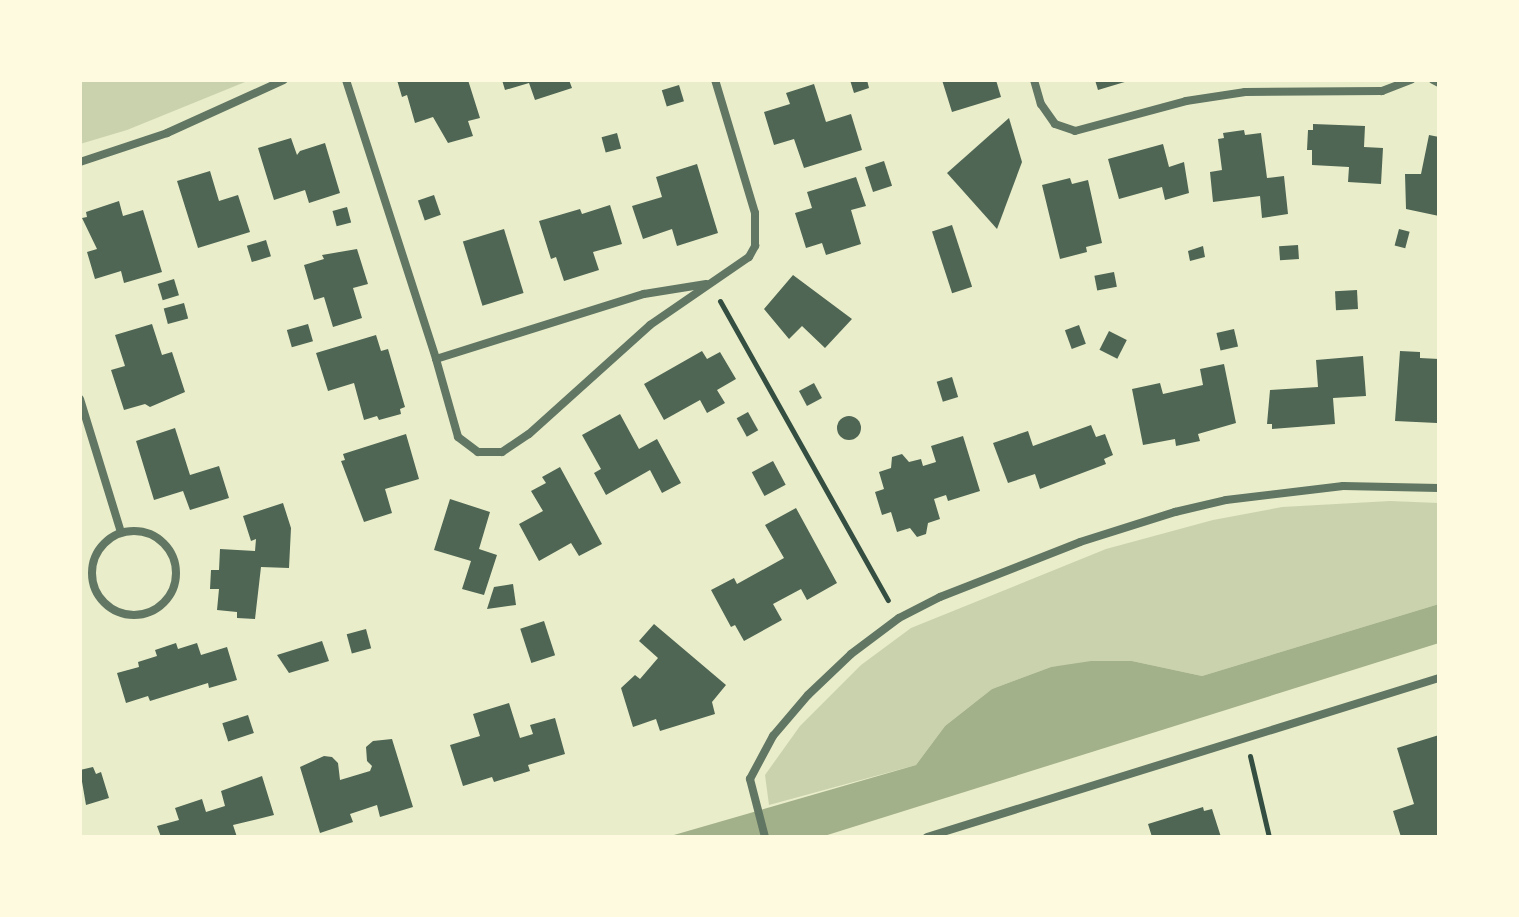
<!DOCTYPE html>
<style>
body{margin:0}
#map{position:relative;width:1519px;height:917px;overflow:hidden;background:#e9edc9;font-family:"DejaVu Sans",sans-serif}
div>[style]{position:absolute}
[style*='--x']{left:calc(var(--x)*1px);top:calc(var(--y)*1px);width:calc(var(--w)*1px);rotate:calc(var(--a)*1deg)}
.green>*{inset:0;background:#cad2ad}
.water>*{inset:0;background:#a3b18a}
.building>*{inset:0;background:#4f6655;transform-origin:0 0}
.round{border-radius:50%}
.path>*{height:5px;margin:-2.5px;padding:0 2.5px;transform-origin:2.5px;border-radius:2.5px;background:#344e41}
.minor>*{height:8px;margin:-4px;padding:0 4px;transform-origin:4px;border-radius:4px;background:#617663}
.minor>.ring{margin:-4px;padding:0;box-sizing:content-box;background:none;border:8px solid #617663;border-radius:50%}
span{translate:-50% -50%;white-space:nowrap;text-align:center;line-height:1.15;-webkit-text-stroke:7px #fefae0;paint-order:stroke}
.frame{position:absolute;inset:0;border:82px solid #fefae0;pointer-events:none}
</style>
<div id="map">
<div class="green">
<div style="clip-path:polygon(80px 80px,250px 80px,127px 130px,80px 144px)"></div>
<div style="clip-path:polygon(1390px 501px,1439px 503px,1439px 604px,1202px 676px,1132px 661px,1051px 667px,992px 689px,945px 726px,916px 765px,769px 805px,765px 775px,800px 726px,861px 665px,911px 628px,1106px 549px,1213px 520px,1282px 507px)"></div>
</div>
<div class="water">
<div style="clip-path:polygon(1439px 604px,1439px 643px,821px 837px,667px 837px,916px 765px,945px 726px,992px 689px,1051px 667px,1091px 661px,1132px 661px,1202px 676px)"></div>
</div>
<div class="building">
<div style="clip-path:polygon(397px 80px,468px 80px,480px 118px,468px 121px,473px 136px,448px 143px,433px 117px,415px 123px,407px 95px,402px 97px)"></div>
<div style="clip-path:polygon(502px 80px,569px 80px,572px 88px,535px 100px,529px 83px,505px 90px)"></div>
<div style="clip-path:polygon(850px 80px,867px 80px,869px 88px,854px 93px)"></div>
<div style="clip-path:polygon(942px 80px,996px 80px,1001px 97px,952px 112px)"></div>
<div style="clip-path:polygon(1095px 80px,1128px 80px,1128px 81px,1098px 90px)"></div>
<div style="clip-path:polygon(814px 84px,826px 122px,851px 114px,862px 150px,804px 168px,794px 139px,774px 145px,764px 112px,790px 104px,786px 93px)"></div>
<div style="left:679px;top:85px;width:17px;height:18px;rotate:73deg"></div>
<div style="clip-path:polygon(1009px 118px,1022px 162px,997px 229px,947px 173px)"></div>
<div style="clip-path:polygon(1313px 124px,1365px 126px,1364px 147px,1383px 148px,1381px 184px,1348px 182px,1349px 167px,1312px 165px,1312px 150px,1307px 150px,1308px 130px,1313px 130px)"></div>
<div style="clip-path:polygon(1244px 130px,1245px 135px,1261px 133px,1267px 178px,1284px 176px,1288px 214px,1262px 218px,1260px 196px,1213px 202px,1210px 172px,1222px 170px,1218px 139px,1224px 138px,1223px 133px)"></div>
<div style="left:617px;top:133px;width:16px;height:16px;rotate:75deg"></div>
<div style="clip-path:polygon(1429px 135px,1439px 137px,1439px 216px,1406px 209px,1405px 174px,1421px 174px)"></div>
<div style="clip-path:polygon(291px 138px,297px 155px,300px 151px,325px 143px,340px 193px,309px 203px,305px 190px,274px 200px,258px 148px)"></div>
<div style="clip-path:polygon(1163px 144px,1169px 167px,1184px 162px,1189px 193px,1165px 200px,1162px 187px,1119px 199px,1108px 159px)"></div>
<div style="left:884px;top:161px;width:26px;height:20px;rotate:72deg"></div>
<div style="clip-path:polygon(697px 164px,718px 233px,677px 246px,672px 229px,643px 239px,632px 206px,662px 197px,656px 177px)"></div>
<div style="clip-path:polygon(210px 171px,219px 201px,238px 195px,250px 232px,198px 248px,177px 181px)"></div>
<div style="clip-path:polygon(856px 177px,866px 206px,851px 210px,861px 244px,826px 255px,822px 243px,806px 248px,795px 213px,812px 208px,807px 192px)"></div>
<div style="clip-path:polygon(1070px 178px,1072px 184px,1088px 180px,1102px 243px,1086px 247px,1087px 252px,1060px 259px,1042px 185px)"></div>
<div style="left:434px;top:195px;width:21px;height:17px;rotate:71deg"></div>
<div style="clip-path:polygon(119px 201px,123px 216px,143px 210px,162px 272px,124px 283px,121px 271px,95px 279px,87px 252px,97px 249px,82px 218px,87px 217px,86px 212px)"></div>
<div style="clip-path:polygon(610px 205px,622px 244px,593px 252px,599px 270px,564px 281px,556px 257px,551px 259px,539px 221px,580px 209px,582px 214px)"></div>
<div style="left:347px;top:207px;width:16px;height:15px;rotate:75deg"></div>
<div style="left:952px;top:225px;width:65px;height:21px;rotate:72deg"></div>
<div style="left:504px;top:229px;width:67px;height:43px;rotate:73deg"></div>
<div style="left:1399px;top:229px;width:11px;height:17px;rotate:15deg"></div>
<div style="left:266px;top:240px;width:17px;height:20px;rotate:73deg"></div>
<div style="left:1298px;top:245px;width:14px;height:19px;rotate:86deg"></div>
<div style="clip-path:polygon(1203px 246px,1205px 257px,1190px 261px,1188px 251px)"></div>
<div style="clip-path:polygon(357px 249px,368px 284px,353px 288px,362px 318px,333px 327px,324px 297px,314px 300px,304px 265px,324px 259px,322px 255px)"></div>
<div style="left:1114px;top:272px;width:15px;height:20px;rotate:79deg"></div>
<div style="clip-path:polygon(793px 275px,852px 319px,825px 348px,802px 326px,789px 339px,764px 309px)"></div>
<div style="left:174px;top:279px;width:17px;height:17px;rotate:73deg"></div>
<div style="left:1357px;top:290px;width:19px;height:22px;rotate:87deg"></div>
<div style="left:184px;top:303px;width:16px;height:21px;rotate:75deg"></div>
<div style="clip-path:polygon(152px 324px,162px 355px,172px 352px,185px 392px,150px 407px,145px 404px,124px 410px,111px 370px,125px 366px,115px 335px)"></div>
<div style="left:308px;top:324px;width:18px;height:22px;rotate:74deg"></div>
<div style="left:1079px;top:325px;width:20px;height:15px;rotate:70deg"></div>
<div style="left:1234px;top:329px;width:18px;height:18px;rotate:77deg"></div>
<div style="left:1109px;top:331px;width:20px;height:21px;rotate:27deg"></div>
<div style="clip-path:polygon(376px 335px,381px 351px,388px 349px,405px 407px,400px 409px,401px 414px,379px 420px,377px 416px,364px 420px,354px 383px,328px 391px,316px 353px)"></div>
<div style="clip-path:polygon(702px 351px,707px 359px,720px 352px,736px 379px,717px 390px,725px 403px,707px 413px,700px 400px,664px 420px,644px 384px)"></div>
<div style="clip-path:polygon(1400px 351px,1420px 352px,1420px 358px,1439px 359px,1437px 423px,1395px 421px)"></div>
<div style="clip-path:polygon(1363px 356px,1366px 396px,1333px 398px,1335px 424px,1272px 429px,1272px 424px,1267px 424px,1270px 390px,1318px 387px,1316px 360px)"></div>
<div style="clip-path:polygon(1224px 364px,1236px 423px,1198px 434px,1200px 441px,1176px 446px,1175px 439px,1143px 445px,1132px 389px,1160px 383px,1163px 394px,1203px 385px,1200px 369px)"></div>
<div style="left:952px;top:377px;width:21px;height:16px;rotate:73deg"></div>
<div style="left:814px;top:383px;width:17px;height:17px;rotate:62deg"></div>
<div style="left:748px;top:412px;width:21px;height:13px;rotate:61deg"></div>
<div style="clip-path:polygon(620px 414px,639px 449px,657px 439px,681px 483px,662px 493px,650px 470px,606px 495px,594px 473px,601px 469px,582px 435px)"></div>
<div class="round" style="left:837px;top:416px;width:24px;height:24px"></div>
<div style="clip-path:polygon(1091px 425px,1096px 437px,1105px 434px,1113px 455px,1104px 459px,1106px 464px,1040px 489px,1035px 474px,1008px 483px,993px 443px,1028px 431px,1033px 446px)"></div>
<div style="clip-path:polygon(175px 428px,190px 475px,219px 466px,229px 498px,190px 510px,183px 491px,154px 500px,136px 441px)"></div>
<div style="clip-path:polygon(406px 434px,419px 479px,385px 489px,392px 513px,364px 522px,341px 461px,345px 460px,343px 454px)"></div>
<div style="clip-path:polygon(963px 436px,980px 491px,948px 501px,946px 495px,934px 499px,940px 519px,928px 523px,926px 534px,917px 537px,910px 528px,897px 532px,891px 512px,882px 515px,875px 492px,884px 489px,879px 472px,891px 468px,892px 457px,902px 454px,909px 462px,921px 459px,923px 466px,936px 462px,931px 446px)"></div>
<div style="left:773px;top:461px;width:27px;height:24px;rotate:62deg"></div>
<div style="clip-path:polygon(560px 467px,602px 544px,579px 556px,571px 543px,539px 561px,519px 524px,543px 511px,531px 491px,546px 483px,542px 477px)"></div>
<div style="clip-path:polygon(450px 499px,490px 512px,479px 549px,497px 555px,484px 595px,462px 589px,471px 561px,434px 550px)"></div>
<div style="clip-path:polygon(283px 503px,291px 528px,289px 568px,261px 567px,255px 619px,237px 618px,237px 612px,217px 610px,219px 589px,210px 589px,211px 570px,219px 570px,220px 549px,255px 551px,256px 539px,251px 541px,243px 516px)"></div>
<div style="clip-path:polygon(796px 508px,837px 583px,807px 600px,801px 589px,773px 604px,782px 620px,744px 641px,735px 625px,731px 627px,711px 590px,734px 578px,737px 584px,784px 558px,765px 525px)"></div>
<div style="clip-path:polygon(513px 584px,516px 605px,487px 609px,494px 587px)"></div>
<div style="left:544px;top:621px;width:36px;height:25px;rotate:72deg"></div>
<div style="clip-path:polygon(654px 624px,726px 685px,712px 702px,715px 714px,660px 731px,656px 719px,633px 727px,621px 688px,635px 675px,640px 679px,658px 658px,639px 641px)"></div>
<div style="left:366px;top:629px;width:20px;height:20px;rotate:75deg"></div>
<div style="clip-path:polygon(322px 641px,329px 661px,289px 673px,277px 655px)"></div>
<div style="clip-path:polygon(176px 643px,178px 649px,197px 643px,201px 655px,227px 647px,237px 680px,209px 688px,208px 683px,150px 701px,148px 696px,126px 703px,117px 673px,139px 667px,138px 662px,157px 656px,155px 650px)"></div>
<div style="clip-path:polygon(509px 703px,520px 738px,533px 734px,530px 725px,555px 718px,565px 754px,528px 765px,530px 771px,494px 782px,492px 777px,463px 786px,450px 745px,480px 736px,473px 714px)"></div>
<div style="left:248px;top:715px;width:19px;height:27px;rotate:72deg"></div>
<div style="clip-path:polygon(1439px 735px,1439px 837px,1401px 837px,1393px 811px,1414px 804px,1397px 748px)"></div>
<div style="clip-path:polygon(392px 739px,413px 807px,380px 817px,377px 805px,350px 814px,353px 822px,320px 833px,300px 767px,324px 756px,332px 757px,338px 763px,340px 780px,370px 771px,372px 766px,367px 761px,366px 747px,373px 741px)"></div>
<div style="clip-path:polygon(93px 767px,96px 774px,101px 772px,109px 798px,86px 805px,80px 770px)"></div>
<div style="clip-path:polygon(262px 776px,274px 815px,233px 825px,237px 837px,161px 837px,157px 826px,179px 820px,175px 808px,202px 799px,206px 812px,225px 806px,221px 791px)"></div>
<div style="clip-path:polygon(1203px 807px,1204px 811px,1212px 809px,1221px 837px,1152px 837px,1148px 824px)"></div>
</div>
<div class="path">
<div style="--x:720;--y:301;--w:343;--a:60.7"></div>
<div style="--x:1250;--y:756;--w:83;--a:76.8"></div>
</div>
<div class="minor">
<div style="--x:346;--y:80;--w:293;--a:72.1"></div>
<div style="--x:436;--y:359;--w:218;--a:-17.4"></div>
<div style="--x:644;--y:294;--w:63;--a:-9.2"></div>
<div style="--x:1034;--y:80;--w:25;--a:74"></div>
<div style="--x:1041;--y:104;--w:24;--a:55"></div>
<div style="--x:1055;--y:124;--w:21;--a:19"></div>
<div style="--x:1075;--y:131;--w:115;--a:-15.1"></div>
<div style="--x:1186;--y:101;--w:60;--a:-8.7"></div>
<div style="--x:1245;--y:92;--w:137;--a:-0.4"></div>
<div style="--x:1382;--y:91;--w:31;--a:-21"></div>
<div style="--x:1433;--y:80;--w:7;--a:27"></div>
<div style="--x:80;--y:162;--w:92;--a:-18.4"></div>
<div style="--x:167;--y:133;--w:128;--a:-24.4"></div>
<div style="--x:436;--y:359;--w:81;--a:74.2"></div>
<div style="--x:458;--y:437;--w:25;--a:37"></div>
<div style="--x:478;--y:452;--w:24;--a:0"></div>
<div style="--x:502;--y:452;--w:32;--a:-34"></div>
<div style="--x:529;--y:434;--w:163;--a:-42"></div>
<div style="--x:650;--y:325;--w:120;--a:-34.5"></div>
<div style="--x:749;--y:257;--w:13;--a:-61"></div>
<div style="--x:755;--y:246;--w:33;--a:-90"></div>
<div style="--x:755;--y:213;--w:139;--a:-106.7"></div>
<div style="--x:80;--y:399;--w:139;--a:72.9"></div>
<div class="ring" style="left:92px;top:531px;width:76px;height:76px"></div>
<div style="--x:765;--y:837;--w:60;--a:-104.5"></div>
<div style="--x:750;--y:779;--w:49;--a:-61.9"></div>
<div style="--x:773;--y:736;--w:54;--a:-49.5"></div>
<div style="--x:808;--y:695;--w:59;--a:-43.6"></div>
<div style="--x:851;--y:654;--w:60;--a:-36.9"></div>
<div style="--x:899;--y:618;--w:46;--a:-27.1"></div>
<div style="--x:940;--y:597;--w:150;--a:-21.4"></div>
<div style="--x:1080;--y:542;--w:100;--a:-17.5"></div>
<div style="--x:1175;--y:512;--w:52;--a:-13.2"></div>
<div style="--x:1226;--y:500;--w:118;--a:-6.8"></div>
<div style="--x:1343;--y:486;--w:96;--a:1.2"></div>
<div style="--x:927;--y:837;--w:536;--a:-17.25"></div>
</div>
<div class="frame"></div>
</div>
